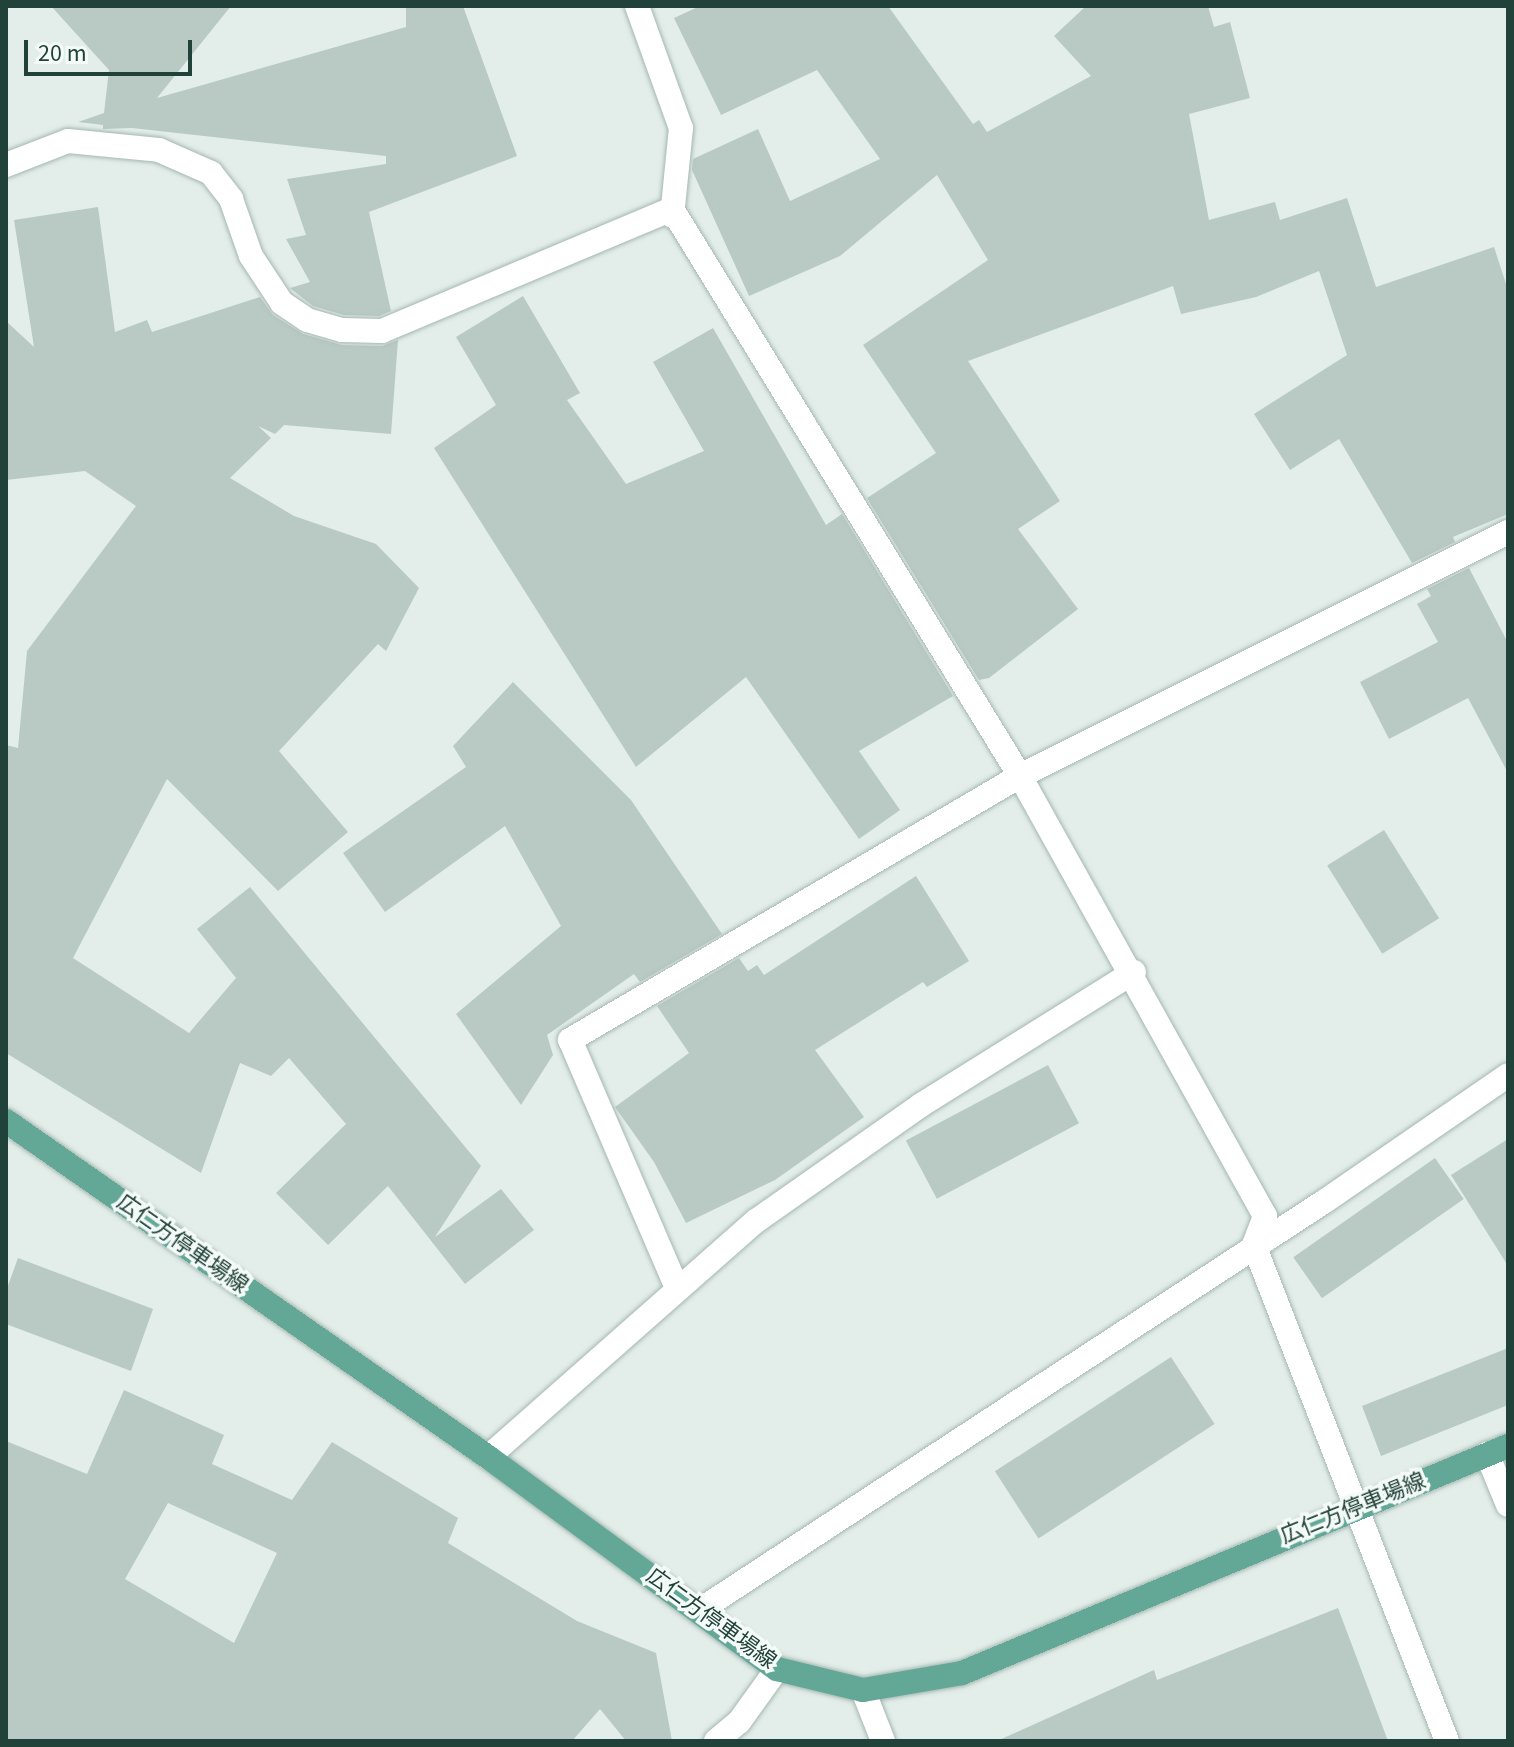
<!DOCTYPE html>
<meta charset="utf-8">
<style>
body{margin:0}
#map{position:relative;width:1514px;height:1747px;overflow:hidden;background:#e3eeea;font-family:"Source Sans 3","Noto Sans JP",sans-serif}
div>[style]{position:absolute}
[style*='--x']{left:calc(var(--x)*1px);top:calc(var(--y)*1px);width:calc(var(--w)*1px);rotate:calc(var(--a)*1deg)}
.building>*{inset:0;background:#b8cac3;transform-origin:0 0}
.roads{filter:drop-shadow(0 0 2px #a5b7b1) drop-shadow(0 0 2px #a5b7b1)}
.minor>*{height:24px;margin:-12px;padding:0 12px;transform-origin:12px;border-radius:12px;background:#fff}
.major>*{height:24px;margin:-12px;padding:0 12px;transform-origin:12px;border-radius:12px;background:#63a897}
span{translate:-50% -50%;white-space:nowrap;text-align:center;line-height:1.15;-webkit-text-stroke:7px #f4faf7;paint-order:stroke}
.street-label{font-size:22px;color:#214239}
.frame{position:absolute;inset:0;border:8px solid #214239;pointer-events:none}
.scale{position:absolute;left:24px;top:40px;width:168px;height:36px;box-sizing:border-box;border:4px solid #214239;border-top:0;padding-left:10px;font-size:24px;line-height:28px;white-space:nowrap;color:#214239;-webkit-text-stroke:6px #f4faf7;paint-order:stroke}
</style>
<div id="map">
<div class="building">
<div style="clip-path:polygon(51px 6px,231px 6px,157px 98px,406px 27px,406px 6px,463px 6px,517px 156px,369px 212px,391px 311px,379px 316px,344px 315px,313px 306px,290px 288px,310px 282px,286px 239px,306px 235px,287px 179px,386px 164px,386px 156px,132px 128px,103px 129px,103px 125px,78px 122px,104px 113px,109px 70px)"></div>
<div style="clip-path:polygon(700px 6px,888px 6px,973px 124px,979px 120px,987px 132px,1091px 76px,1054px 36px,1086px 6px,1208px 6px,1214px 27px,1230px 22px,1250px 98px,1189px 114px,1209px 220px,1275px 202px,1280px 220px,1347px 198px,1376px 287px,1494px 247px,1508px 290px,1508px 514px,1453px 537px,1455px 542px,1412px 563px,1339px 439px,1290px 470px,1254px 414px,1347px 355px,1319px 271px,1256px 297px,1181px 314px,1173px 286px,968px 361px,1060px 501px,1018px 529px,1078px 609px,989px 678px,979px 680px,867px 498px,936px 453px,863px 345px,988px 260px,937px 175px,840px 256px,749px 296px,692px 170px,693px 159px,758px 129px,790px 201px,880px 159px,817px 70px,721px 115px,674px 18px)"></div>
<div style="clip-path:polygon(98px 207px,115px 332px,147px 320px,152px 332px,260px 297px,273px 315px,303px 334px,342px 345px,382px 346px,398px 340px,391px 434px,284px 425px,275px 434px,258px 426px,271px 438px,230px 478px,294px 516px,376px 544px,419px 588px,386px 651px,378px 644px,279px 751px,348px 832px,278px 891px,167px 779px,73px 958px,189px 1033px,236px 978px,197px 929px,250px 887px,481px 1166px,435px 1237px,501px 1189px,534px 1230px,465px 1284px,388px 1186px,328px 1245px,276px 1193px,346px 1124px,289px 1058px,271px 1076px,240px 1063px,201px 1173px,6px 1053px,6px 745px,18px 748px,27px 651px,136px 506px,85px 471px,6px 480px,6px 321px,34px 347px,14px 220px)"></div>
<div style="clip-path:polygon(523px 296px,580px 393px,567px 400px,626px 484px,704px 451px,653px 362px,713px 328px,826px 525px,842px 514px,953px 696px,859px 751px,900px 810px,859px 839px,746px 677px,636px 767px,434px 448px,496px 405px,456px 337px)"></div>
<div style="clip-path:polygon(1469px 568px,1508px 643px,1508px 773px,1468px 698px,1389px 739px,1360px 682px,1438px 642px,1417px 604px,1431px 596px,1427px 589px)"></div>
<div style="clip-path:polygon(513px 682px,631px 800px,722px 934px,640px 982px,634px 974px,547px 1035px,553px 1055px,521px 1105px,456px 1014px,561px 926px,505px 826px,385px 912px,343px 853px,466px 767px,453px 746px)"></div>
<div style="left:1384px;top:830px;width:104px;height:67px;rotate:58deg"></div>
<div style="clip-path:polygon(916px 876px,969px 961px,927px 987px,923px 982px,815px 1050px,864px 1117px,775px 1180px,686px 1223px,654px 1162px,615px 1107px,689px 1053px,657px 1006px,739px 958px,748px 971px,757px 965px,764px 975px)"></div>
<div style="left:1048px;top:1065px;width:66px;height:161px;rotate:62deg"></div>
<div style="clip-path:polygon(1508px 1139px,1508px 1266px,1451px 1175px)"></div>
<div style="left:1435px;top:1158px;width:50px;height:173px;rotate:55deg"></div>
<div style="clip-path:polygon(18px 1258px,153px 1309px,131px 1371px,6px 1324px,6px 1291px)"></div>
<div style="clip-path:polygon(1508px 1348px,1508px 1405px,1381px 1456px,1362px 1406px)"></div>
<div style="left:1171px;top:1357px;width:80px;height:210px;rotate:57deg"></div>
<div style="clip-path:polygon(evenodd,124px 1390px,224px 1435px,212px 1464px,292px 1500px,332px 1442px,458px 1518px,448px 1543px,577px 1621px,656px 1653px,672px 1741px,626px 1741px,600px 1709px,572px 1741px,6px 1741px,6px 1441px,87px 1474px,124px 1390px,168px 1503px,277px 1553px,234px 1643px,125px 1579px,168px 1503px)"></div>
<div style="clip-path:polygon(1338px 1608px,1388px 1741px,997px 1741px,1154px 1670px,1157px 1680px)"></div>
</div>
<div class="roads">
<div class="minor">
<div style="--x:637;--y:6;--w:130;--a:70.2"></div>
<div style="--x:681;--y:128;--w:88;--a:95.8"></div>
<div style="--x:6;--y:165;--w:66;--a:-21.2"></div>
<div style="--x:68;--y:141;--w:91;--a:5.6"></div>
<div style="--x:159;--y:150;--w:57;--a:23.9"></div>
<div style="--x:211;--y:173;--w:33;--a:52"></div>
<div style="--x:231;--y:199;--w:60;--a:70.7"></div>
<div style="--x:251;--y:256;--w:56;--a:56.6"></div>
<div style="--x:282;--y:303;--w:30;--a:34"></div>
<div style="--x:307;--y:320;--w:36;--a:16"></div>
<div style="--x:342;--y:330;--w:40;--a:1.4"></div>
<div style="--x:382;--y:331;--w:315;--a:-22.8"></div>
<div style="--x:672;--y:209;--w:665;--a:58.46"></div>
<div style="--x:1020;--y:776;--w:504;--a:60.89"></div>
<div style="--x:1265;--y:1216;--w:31;--a:111"></div>
<div style="--x:1254;--y:1245;--w:532;--a:68.74"></div>
<div style="--x:677;--y:1288;--w:270;--a:-113.3"></div>
<div style="--x:570;--y:1040;--w:522;--a:-30.4"></div>
<div style="--x:1020;--y:776;--w:546;--a:-26.57"></div>
<div style="--x:1487;--y:1454;--w:55;--a:67.6"></div>
<div style="--x:488;--y:1457;--w:357;--a:-41.4"></div>
<div style="--x:756;--y:1221;--w:202;--a:-35.1"></div>
<div style="--x:921;--y:1105;--w:251;--a:-32"></div>
<div style="--x:700;--y:1610;--w:747;--a:-33.2"></div>
<div style="--x:1325;--y:1201;--w:222;--a:-34.5"></div>
<div style="--x:863;--y:1690;--w:55;--a:68.6"></div>
<div style="--x:716;--y:1741;--w:30;--a:-40"></div>
<div style="--x:739;--y:1722;--w:65;--a:-54.4"></div>
</div>
<div class="major">
<div style="--x:6;--y:1121;--w:588;--a:34.88"></div>
<div style="--x:488;--y:1457;--w:358;--a:36.3"></div>
<div style="--x:777;--y:1669;--w:89;--a:13.7"></div>
<div style="--x:863;--y:1690;--w:100;--a:-9.7"></div>
<div style="--x:962;--y:1673;--w:591;--a:-22.58"></div>
</div>
</div>
<div class="street-label">
<span style="left:182px;top:1244px;rotate:35deg">広仁方停車場線</span>
<span style="left:1353px;top:1509px;rotate:-22deg">広仁方停車場線</span>
<span style="left:711px;top:1619px;rotate:36deg">広仁方停車場線</span>
</div>
<div class="frame"></div>
<div class="scale">20 m</div>
</div>
